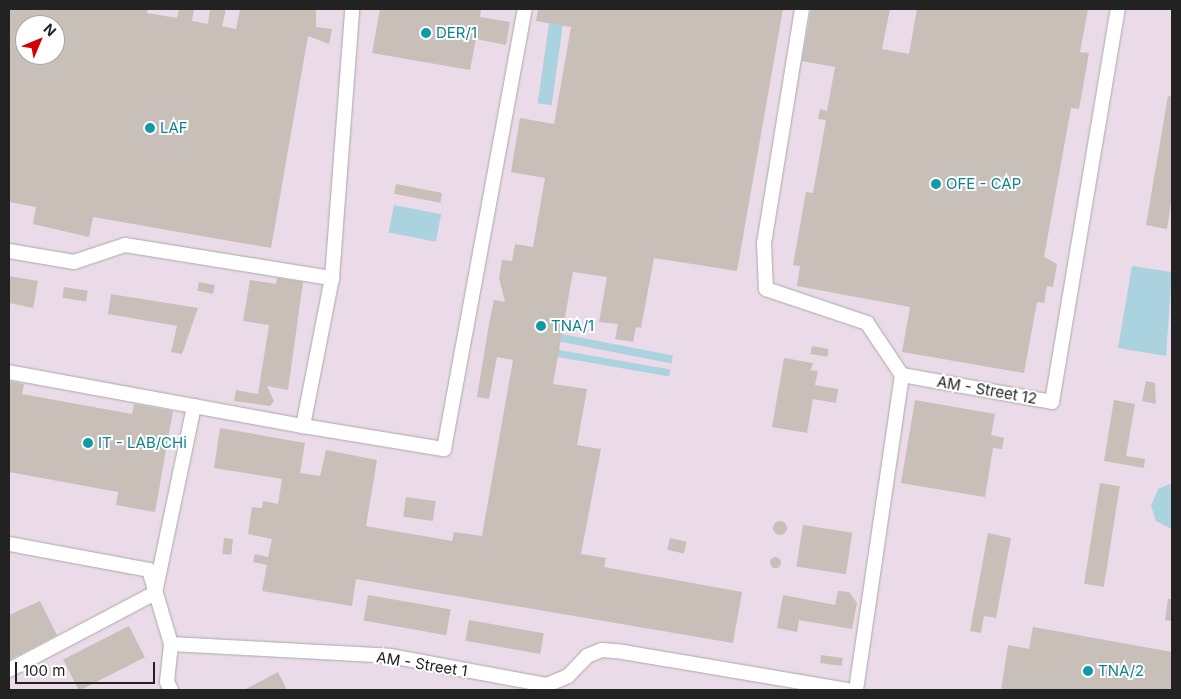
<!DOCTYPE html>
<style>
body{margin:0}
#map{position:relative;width:1181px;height:699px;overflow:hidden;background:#f2efe9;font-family:Inter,sans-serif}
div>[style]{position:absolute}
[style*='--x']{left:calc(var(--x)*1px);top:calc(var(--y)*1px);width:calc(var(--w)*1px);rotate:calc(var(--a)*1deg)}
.industrial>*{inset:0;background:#ebdbe8}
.water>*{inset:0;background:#aad3df;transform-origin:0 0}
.building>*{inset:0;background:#c7bfb8;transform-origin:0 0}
.round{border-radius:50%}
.roads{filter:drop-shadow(0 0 1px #a9a9a9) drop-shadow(0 0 1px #a9a9a9)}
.minor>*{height:14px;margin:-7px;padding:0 7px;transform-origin:7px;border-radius:7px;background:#fff}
.dots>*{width:14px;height:14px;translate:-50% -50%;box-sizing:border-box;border:2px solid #fff;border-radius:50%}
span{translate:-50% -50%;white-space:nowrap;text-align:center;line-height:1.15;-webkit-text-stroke:4px #fff;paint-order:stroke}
.culture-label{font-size:15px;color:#0d838f}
.left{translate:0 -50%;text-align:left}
.street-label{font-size:15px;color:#222}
.frame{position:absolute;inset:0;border:10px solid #222;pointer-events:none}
.north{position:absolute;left:15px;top:15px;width:50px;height:50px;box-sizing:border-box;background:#fff;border:1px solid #a7a7a7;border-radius:50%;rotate:45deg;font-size:14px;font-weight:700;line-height:20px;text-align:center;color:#222}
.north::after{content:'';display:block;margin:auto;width:18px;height:22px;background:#d40000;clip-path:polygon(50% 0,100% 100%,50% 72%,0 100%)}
.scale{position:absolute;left:15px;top:662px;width:140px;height:22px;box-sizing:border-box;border:2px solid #222;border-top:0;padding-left:6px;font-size:15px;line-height:18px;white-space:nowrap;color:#222;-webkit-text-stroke:4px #fff;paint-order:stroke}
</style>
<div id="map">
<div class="industrial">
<div style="clip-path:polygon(evenodd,9px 9px,1172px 9px,1172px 690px,9px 690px,9px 9px,25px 25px,55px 25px,55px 55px,25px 55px,25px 25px)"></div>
</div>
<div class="water">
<div style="left:549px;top:23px;width:14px;height:81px;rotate:8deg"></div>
<div style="left:394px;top:205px;width:48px;height:28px;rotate:11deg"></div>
<div style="clip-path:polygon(1132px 266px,1172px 272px,1166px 356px,1118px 348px)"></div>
<div style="left:562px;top:334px;width:113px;height:8px;rotate:11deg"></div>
<div style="left:559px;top:350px;width:113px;height:7px;rotate:10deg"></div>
<div style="clip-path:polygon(1172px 483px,1172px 529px,1156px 521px,1151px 506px,1158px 489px)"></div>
</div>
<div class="building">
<div style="clip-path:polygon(evenodd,9px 9px,148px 9px,147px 13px,177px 18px,179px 9px,194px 9px,192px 21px,208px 24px,210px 9px,226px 9px,222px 26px,236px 29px,240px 9px,316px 9px,316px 27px,332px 29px,329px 44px,308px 36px,271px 248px,93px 217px,89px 237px,33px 224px,36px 207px,9px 202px,9px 9px,25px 25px,55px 25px,55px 55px,25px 55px,25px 25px)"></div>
<div style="clip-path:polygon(380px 9px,481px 9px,480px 17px,510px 22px,506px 45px,476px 39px,470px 70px,372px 53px)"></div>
<div style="clip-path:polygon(538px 9px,783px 9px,737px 271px,654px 258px,641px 328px,636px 327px,633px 342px,615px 339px,618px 324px,599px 322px,607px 277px,573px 272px,553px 384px,587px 389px,577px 445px,601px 449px,581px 554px,606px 558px,604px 567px,742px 592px,733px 643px,356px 579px,352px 606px,262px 591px,267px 565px,253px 562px,255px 554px,268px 557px,272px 539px,248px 534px,252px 507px,262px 508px,263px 501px,278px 504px,282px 479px,214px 468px,220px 428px,305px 443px,300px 473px,320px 476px,326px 450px,377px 460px,366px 526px,452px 541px,454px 532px,482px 536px,513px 360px,497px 357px,489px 399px,477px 397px,489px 324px,494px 300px,505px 302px,499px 278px,502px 260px,512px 261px,515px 244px,533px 247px,545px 178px,511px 172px,520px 118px,554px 124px,571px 27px,536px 21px)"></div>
<div style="clip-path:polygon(811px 9px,890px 9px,882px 49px,909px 54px,917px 9px,1088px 9px,1080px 52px,1089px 53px,1079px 109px,1071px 108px,1044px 257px,1057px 264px,1053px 287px,1047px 286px,1044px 303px,1037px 302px,1024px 373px,902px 352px,910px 307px,797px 286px,800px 266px,793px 265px,806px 192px,813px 193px,826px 120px,818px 119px,820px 109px,827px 111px,835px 67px,802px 61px)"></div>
<div style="clip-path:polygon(1168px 96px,1172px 97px,1172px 197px,1167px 229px,1146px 225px)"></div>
<div style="left:396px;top:184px;width:47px;height:10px;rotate:11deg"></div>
<div style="clip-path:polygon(9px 276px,38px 281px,33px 308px,9px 303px)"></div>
<div style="clip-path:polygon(277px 278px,303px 282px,288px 390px,267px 386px,274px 401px,270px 406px,234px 401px,236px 390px,258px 394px,269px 325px,243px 321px,250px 280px,276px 284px)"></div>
<div style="left:199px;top:282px;width:16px;height:9px;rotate:11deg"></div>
<div style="left:64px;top:287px;width:24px;height:11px;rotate:9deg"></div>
<div style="clip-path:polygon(111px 294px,198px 308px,182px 354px,171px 352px,177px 326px,108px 314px)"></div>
<div style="left:812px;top:346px;width:17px;height:8px;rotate:10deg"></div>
<div style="clip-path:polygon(784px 358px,813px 363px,811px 370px,818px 371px,815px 385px,838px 389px,836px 403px,813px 399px,807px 433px,772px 427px)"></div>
<div style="clip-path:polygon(9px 381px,24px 384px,22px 394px,132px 414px,134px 404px,173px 411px,155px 512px,116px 505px,118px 492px,9px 472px)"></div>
<div style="clip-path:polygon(1146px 381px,1155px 383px,1156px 404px,1142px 401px)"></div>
<div style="clip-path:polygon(915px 400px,995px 414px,991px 435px,1004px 438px,1002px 449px,993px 448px,985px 497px,901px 483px)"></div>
<div style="clip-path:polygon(1114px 400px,1135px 404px,1126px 456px,1145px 459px,1144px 468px,1104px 461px)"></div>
<div style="left:1100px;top:483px;width:20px;height:102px;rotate:9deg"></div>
<div style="left:406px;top:497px;width:30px;height:20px;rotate:8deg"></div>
<div class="round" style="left:773px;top:521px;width:14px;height:14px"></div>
<div style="left:803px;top:525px;width:50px;height:42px;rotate:9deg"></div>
<div style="clip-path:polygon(988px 533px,1011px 538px,996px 618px,984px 616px,981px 633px,970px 631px)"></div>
<div style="left:224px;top:538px;width:9px;height:16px;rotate:6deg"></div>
<div style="left:670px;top:538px;width:17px;height:12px;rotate:13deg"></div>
<div class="round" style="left:769.5px;top:556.5px;width:11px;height:11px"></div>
<div style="clip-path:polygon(838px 591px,849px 592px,857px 603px,852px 629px,799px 620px,797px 632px,777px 628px,783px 595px,835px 605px)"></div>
<div style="left:368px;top:595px;width:84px;height:26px;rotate:10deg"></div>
<div style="clip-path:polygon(1168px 599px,1172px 599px,1172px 621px,1165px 620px)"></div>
<div style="clip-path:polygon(40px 601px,57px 635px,9px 660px,9px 615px)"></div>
<div style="left:469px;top:620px;width:76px;height:21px;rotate:10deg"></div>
<div style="left:129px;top:626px;width:35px;height:74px;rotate:63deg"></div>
<div style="clip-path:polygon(1033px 627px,1172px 652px,1172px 690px,1001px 690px,1008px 645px,1029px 649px)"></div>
<div style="left:821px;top:655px;width:22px;height:8px;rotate:8deg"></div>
<div style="clip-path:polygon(278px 672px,287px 690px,244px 690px)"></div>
</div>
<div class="roads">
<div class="minor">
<div style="--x:802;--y:9;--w:237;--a:99.2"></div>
<div style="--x:764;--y:243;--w:46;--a:87.5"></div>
<div style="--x:766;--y:289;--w:107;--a:18.6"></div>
<div style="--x:867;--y:323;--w:63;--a:56.1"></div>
<div style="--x:9;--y:251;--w:66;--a:9.6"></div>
<div style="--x:74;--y:262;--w:54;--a:-18.4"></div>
<div style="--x:125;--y:245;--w:210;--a:9.1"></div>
<div style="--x:332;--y:278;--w:151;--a:101.1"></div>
<div style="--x:303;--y:426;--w:299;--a:-169.6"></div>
<div style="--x:332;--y:278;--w:270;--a:-85.7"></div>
<div style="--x:303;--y:426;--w:143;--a:9.3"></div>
<div style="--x:444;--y:449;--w:447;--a:-79.6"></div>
<div style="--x:9;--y:544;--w:142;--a:10.5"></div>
<div style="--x:149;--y:570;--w:77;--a:73.4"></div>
<div style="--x:171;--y:644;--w:219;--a:3.1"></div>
<div style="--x:390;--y:656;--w:160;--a:10.5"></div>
<div style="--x:547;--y:685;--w:23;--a:-23"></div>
<div style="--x:568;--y:676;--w:28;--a:-46"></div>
<div style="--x:587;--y:656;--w:16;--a:-22"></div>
<div style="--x:602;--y:650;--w:21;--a:5"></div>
<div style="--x:623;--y:652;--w:227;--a:9.6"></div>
<div style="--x:171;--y:644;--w:38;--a:96"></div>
<div style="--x:167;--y:682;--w:9;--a:63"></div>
<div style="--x:9;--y:670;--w:165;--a:-27.8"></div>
<div style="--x:155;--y:593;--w:191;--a:-78.2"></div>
<div style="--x:856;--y:690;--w:318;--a:-81.7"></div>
<div style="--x:902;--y:375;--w:152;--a:10.2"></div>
<div style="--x:1052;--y:402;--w:399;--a:-80.5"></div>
</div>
</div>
<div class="dots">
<div style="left:426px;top:33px;background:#0f9aa8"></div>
<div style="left:150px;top:128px;background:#0f9aa8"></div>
<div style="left:936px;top:184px;background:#0f9aa8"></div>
<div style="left:541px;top:326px;background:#0f9aa8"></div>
<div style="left:88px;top:443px;background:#0f9aa8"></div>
<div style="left:1088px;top:671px;background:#0f9aa8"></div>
</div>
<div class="culture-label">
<span class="left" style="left:436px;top:33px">DER/1</span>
<span class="left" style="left:160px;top:128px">LAF</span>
<span class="left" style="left:946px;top:184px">OFE - CAP</span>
<span class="left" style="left:551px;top:326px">TNA/1</span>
<span class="left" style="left:98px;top:443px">IT - LAB/CHi</span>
<span class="left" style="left:1098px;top:671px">TNA/2</span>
</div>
<div class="street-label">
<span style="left:987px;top:390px;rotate:10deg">AM - Street 12</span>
<span style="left:422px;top:664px;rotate:9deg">AM - Street 1</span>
</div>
<div class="frame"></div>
<div class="north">N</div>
<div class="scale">100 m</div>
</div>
